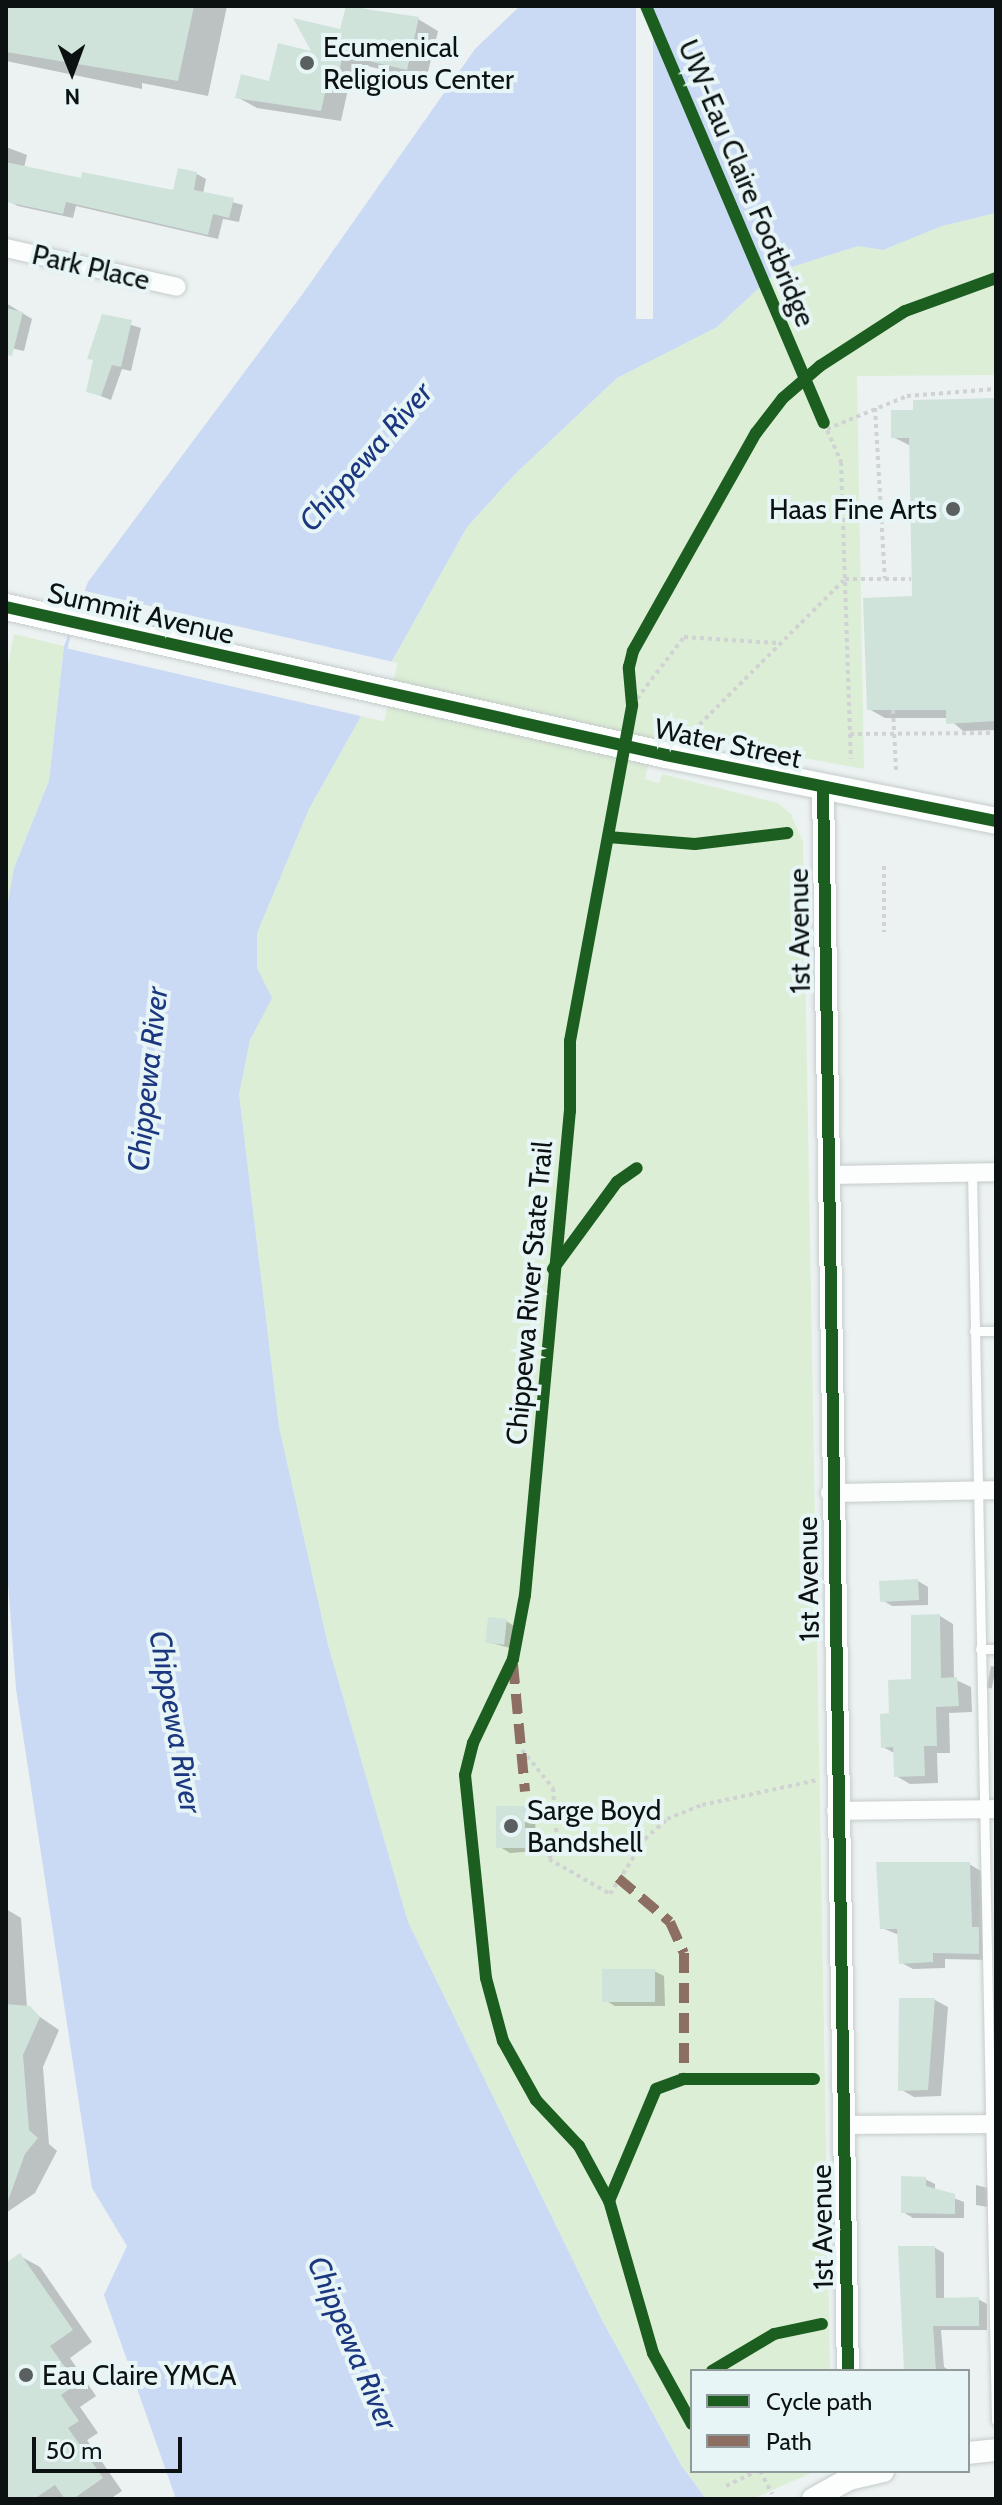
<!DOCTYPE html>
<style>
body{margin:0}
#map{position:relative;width:1002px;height:2505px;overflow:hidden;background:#ecf2f2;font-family:Cabin,sans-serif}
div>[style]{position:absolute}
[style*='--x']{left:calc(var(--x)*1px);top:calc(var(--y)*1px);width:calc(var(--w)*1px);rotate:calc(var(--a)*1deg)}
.green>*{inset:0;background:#dceed6}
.water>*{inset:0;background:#cad9f4}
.pier>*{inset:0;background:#ecf2f2;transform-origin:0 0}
.shadow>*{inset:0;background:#0003;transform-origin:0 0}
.building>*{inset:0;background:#cfe3db;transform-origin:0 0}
.path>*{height:4px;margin-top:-2px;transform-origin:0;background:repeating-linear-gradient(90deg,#d0d2d3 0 4px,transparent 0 8px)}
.roads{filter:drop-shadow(0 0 2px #c6cbcb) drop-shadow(0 0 2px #c6cbcb)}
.service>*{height:9px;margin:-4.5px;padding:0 4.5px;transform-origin:4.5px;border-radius:4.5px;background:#fcfdfd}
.minor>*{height:18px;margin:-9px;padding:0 9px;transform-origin:9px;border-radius:9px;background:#fcfdfd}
.tertiary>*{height:22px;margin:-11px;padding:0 11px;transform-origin:11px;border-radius:11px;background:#fcfdfd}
.secondary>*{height:26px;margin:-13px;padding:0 13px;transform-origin:13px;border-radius:13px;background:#fcfdfd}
.quiet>*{height:10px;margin-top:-5px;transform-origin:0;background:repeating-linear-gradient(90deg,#8d6e63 0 20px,transparent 0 30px)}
.cycleway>*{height:12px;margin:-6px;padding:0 6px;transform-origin:6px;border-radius:6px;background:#1b5e20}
.dots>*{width:22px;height:22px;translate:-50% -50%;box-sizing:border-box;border:4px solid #e8f5f6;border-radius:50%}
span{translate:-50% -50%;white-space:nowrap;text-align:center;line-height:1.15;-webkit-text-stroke:8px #e8f5f6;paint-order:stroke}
.poi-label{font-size:28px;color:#0c1111}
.left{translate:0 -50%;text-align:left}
.right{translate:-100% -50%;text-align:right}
.street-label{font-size:28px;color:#0c1111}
.water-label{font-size:30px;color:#1b377f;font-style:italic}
.frame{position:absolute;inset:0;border:8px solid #0c1111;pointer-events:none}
.legend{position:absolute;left:690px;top:2369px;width:280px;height:104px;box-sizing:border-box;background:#e8f5f6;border:2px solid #909a9a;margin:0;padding:10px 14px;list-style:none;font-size:24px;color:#0c1111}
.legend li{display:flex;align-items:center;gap:16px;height:40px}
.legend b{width:40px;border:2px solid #909a9a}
.north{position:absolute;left:32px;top:32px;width:80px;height:80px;-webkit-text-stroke:6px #e8f5f6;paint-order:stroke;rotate:179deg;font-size:22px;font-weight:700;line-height:32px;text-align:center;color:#0c1111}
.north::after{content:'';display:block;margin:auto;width:28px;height:36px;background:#0c1111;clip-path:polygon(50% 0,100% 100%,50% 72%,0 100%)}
.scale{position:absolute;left:32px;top:2437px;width:150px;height:36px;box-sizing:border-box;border:4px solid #0c1111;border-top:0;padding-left:10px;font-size:24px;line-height:28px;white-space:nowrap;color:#0c1111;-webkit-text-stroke:6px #e8f5f6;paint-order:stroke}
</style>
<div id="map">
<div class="green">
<div style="clip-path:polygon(996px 213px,996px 375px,857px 376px,864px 769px,670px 734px,672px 726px,658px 722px,645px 779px,659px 783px,662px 774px,778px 803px,791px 814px,803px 842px,830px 2371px,692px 2371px,692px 2471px,816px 2471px,752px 2499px,706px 2499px,681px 2465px,602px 2320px,408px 1922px,328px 1645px,279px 1427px,239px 1094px,250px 1040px,271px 998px,257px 968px,257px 933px,309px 809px,467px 527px,515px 474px,617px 378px,717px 327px,776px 272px,858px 246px,883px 250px,942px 226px)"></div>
<div style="clip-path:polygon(14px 634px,64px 646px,49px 781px,14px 868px,6px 913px,6px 675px)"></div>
</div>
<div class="water">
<div style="clip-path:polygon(520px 6px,996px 6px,996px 213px,942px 226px,883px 250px,858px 246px,776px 272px,717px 327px,617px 378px,515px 474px,467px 527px,309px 809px,257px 933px,257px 968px,272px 998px,250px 1040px,239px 1094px,279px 1427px,328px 1645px,408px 1922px,602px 2320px,681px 2465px,706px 2499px,176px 2499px,104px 2295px,127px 2246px,92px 2188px,16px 1689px,6px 1557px,6px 913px,14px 868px,49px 781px,64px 646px,88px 582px,304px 292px,475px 49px)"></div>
</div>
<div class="pier">
<div style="left:636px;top:6px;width:17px;height:313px"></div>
<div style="left:81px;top:590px;width:325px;height:60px;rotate:13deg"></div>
</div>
<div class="shadow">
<div style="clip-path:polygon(6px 6px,227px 6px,208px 96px,142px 83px,142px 89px,6px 61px)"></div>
<div style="clip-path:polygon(348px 6px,418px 19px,438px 31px,426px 80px,363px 65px,357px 91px,348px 89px,341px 121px,257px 108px,237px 97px,271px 83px,315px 54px,342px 32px)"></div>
<div style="clip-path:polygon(6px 147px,27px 155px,24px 168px,82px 181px,174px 192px,197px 174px,206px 179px,203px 194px,243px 205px,239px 222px,223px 219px,218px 239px,76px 206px,73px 218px,18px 206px,8px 201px)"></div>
<div style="clip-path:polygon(6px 303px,32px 319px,24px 351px,6px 347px)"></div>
<div style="clip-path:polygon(103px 316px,141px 328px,131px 371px,122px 369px,111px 400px,88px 391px)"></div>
<div style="clip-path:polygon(996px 400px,996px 730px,963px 731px,948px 718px,885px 718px,869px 709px,914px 598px,911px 446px,893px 437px,915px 412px)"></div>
<div style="clip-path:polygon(918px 1581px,928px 1587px,928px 1605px,892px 1606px,882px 1600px)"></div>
<div style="clip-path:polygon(940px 1616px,953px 1624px,954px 1679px,971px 1687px,972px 1712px,949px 1713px,950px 1753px,937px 1753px,938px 1783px,910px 1784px,896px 1776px,896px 1754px,883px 1747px,891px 1715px,913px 1681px)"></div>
<div style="clip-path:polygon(506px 1621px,516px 1627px,514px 1649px,488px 1642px)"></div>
<div style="left:991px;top:1666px;width:5px;height:22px;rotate:11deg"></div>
<div style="clip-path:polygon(525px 1808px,535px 1813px,536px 1851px,510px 1853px,500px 1847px)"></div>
<div style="clip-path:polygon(969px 1864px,981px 1871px,991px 1960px,945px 1959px,945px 1968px,913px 1969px,900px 1962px,899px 1935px,882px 1928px)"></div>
<div style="clip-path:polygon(6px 1909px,21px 1918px,27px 2008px,59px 2030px,43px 2067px,49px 2144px,57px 2151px,35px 2193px,6px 2213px)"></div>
<div style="clip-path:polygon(654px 1971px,664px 1976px,665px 2006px,615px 2006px,605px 2000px)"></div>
<div style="clip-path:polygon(901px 2000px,935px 2000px,948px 2007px,941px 2096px,914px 2097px,900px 2089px)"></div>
<div style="clip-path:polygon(925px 2179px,935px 2184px,935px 2191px,964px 2202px,964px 2218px,913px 2218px,903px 2212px)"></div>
<div style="clip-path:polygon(976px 2185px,988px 2188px,988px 2207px,976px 2205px)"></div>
<div style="clip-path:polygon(935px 2248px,944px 2253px,944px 2299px,978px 2299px,987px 2304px,987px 2330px,941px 2330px,944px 2367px,950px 2371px,898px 2371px,905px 2369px)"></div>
<div style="clip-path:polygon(20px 2256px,40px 2267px,92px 2342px,70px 2358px,96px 2396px,80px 2407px,98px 2433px,87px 2440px,122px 2491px,110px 2499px,6px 2499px,6px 2265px)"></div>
</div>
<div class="building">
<div style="clip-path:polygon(6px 6px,194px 6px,178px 81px,6px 52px)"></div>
<div style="clip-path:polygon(346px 6px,419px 17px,407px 70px,343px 55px,337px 81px,328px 80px,321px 111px,235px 98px,241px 74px,269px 81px,278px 43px,311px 51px,293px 18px,340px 29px)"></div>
<div style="clip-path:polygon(6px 162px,81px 178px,82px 172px,173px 190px,178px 168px,197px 172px,194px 190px,234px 198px,229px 218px,213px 214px,208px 235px,66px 202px,63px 214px,6px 202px)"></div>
<div style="clip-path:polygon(6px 308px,23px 312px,12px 356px,6px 355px)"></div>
<div style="clip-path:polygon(102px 314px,132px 320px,121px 367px,112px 365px,101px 396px,86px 392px,93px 360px,87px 359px)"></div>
<div style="clip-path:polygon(996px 398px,996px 721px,946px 724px,946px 710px,867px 710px,863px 598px,912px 596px,909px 438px,891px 438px,891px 410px,913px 410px,913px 400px)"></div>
<div style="left:918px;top:1579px;width:21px;height:39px;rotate:87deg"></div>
<div style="clip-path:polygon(940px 1614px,941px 1678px,957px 1677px,959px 1706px,936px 1707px,937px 1746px,924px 1746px,925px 1776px,894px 1777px,893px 1747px,881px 1748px,880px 1714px,889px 1713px,888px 1680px,911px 1679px,911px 1615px)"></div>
<div style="left:488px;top:1617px;width:19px;height:26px;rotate:6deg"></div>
<div style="left:496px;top:1806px;width:29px;height:42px"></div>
<div style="clip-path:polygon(876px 1862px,970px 1862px,972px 1927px,979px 1927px,979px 1954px,933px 1953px,933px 1962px,899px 1964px,897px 1929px,880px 1929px)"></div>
<div style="left:602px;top:1969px;width:53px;height:33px"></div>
<div style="clip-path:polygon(899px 1998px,935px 1998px,928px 2090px,898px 2091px)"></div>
<div style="clip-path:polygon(6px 2004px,30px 2006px,40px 2017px,23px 2055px,29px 2130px,38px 2138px,25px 2154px,8px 2201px)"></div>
<div style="clip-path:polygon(901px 2176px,926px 2177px,926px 2186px,955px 2194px,955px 2214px,901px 2213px)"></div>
<div style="clip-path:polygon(898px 2246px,935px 2246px,936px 2298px,979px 2297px,979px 2326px,933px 2326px,936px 2371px,904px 2371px)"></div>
<div style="clip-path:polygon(20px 2253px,73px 2330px,50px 2346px,77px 2384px,61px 2395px,79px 2421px,68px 2428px,103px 2478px,73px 2499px,65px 2499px,55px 2485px,34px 2499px,6px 2499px,6px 2263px)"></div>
</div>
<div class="path">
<div style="--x:875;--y:408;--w:171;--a:86.7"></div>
<div style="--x:824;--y:423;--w:43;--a:66.4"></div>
<div style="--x:841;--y:462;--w:297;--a:88.1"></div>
<div style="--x:827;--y:429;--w:87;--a:-22.4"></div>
<div style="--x:907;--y:396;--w:89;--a:-4.5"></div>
<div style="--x:632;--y:705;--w:86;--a:-52.6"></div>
<div style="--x:684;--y:637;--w:94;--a:3.7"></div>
<div style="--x:893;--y:710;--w:60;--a:87.1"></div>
<div style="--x:694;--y:730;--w:214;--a:-45"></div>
<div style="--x:845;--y:579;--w:66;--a:0"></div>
<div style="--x:850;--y:734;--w:146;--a:-0.4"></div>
<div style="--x:884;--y:866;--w:66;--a:90"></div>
<div style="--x:522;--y:1750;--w:49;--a:50.8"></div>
<div style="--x:553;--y:1788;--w:52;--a:85.6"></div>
<div style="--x:557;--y:1840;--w:21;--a:113"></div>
<div style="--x:549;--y:1859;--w:70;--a:29.8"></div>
<div style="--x:610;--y:1894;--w:65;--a:-57.5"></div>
<div style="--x:645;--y:1839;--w:30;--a:-42"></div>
<div style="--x:667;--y:1819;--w:38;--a:-22"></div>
<div style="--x:702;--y:1805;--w:119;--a:-12.2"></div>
<div style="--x:760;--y:2471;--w:26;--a:62"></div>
<div style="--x:726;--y:2486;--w:34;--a:-26"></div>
</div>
<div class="roads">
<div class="service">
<div style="--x:972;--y:1172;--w:1249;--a:88.9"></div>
<div style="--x:974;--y:1331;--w:22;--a:0"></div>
<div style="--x:980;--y:1649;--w:16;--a:0"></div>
</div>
<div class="minor">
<div style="--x:6;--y:248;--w:175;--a:12.8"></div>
<div style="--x:827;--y:1175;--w:169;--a:-1"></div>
<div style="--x:830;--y:1493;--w:166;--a:-1"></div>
<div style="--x:836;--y:1811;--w:160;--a:-0.7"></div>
<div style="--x:845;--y:2125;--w:151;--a:-0.4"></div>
</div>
<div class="tertiary">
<div style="--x:823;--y:787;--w:1584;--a:89.1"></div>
<div style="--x:968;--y:2453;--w:28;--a:-6"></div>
<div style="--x:813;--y:2499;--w:41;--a:-29.1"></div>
<div style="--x:849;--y:2479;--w:35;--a:-13"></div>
</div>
<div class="secondary">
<div style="--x:6;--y:607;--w:676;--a:12.64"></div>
<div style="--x:666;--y:755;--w:337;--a:11.3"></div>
</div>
</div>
<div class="quiet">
<div style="--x:513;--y:1664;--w:128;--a:84.6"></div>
<div style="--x:618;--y:1878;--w:68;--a:40.2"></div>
<div style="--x:670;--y:1922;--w:34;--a:66"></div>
<div style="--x:684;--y:1953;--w:126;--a:90"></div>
</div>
<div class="cycleway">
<div style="--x:646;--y:6;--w:453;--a:66.9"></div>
<div style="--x:6;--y:607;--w:676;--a:12.64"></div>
<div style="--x:666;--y:755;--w:337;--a:11.3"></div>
<div style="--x:823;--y:787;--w:1584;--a:89.1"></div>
<div style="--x:608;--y:837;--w:87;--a:4.6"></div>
<div style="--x:695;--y:844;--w:93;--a:-6.8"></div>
<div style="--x:553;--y:1269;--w:108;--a:-53.7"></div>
<div style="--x:617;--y:1182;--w:24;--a:-35"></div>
<div style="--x:609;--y:2201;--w:121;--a:-67.2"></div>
<div style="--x:656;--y:2089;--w:30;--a:-20"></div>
<div style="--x:684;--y:2079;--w:130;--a:0"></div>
<div style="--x:712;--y:2371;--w:72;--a:-30.8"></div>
<div style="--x:774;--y:2334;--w:49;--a:-11.8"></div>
<div style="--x:692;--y:2424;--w:81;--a:-118.8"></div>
<div style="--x:653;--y:2353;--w:158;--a:-106.1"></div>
<div style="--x:609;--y:2201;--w:63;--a:-118.6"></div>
<div style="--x:579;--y:2146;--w:63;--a:-133.1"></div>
<div style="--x:536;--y:2100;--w:68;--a:-119.2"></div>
<div style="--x:503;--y:2041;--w:65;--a:-105.1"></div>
<div style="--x:486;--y:1978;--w:204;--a:-95.9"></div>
<div style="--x:465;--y:1775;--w:33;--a:-76"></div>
<div style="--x:473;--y:1743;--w:93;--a:-64.5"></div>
<div style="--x:513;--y:1659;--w:65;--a:-79.4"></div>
<div style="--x:525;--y:1595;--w:486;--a:-84.7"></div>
<div style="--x:570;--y:1111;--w:70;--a:-90"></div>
<div style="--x:570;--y:1041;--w:342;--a:-79.5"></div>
<div style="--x:632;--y:705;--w:38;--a:-95"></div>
<div style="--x:629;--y:667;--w:16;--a:-76"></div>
<div style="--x:633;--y:651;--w:250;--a:-60.6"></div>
<div style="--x:756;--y:433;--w:44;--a:-52.4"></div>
<div style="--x:783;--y:398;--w:49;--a:-40.9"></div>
<div style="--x:820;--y:366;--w:101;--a:-32.9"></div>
<div style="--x:905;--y:311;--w:97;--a:-19.9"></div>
</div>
<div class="dots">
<div style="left:307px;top:63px;background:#5a6060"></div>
<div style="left:953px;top:509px;background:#5a6060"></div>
<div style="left:511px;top:1826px;background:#5a6060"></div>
<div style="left:26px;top:2375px;background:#5a6060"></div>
</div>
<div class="poi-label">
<span class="left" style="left:323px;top:63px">Ecumenical<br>Religious Center</span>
<span class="right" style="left:937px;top:509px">Haas Fine Arts</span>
<span class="left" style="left:527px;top:1826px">Sarge Boyd<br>Bandshell</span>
<span class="left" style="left:42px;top:2375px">Eau Claire YMCA</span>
</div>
<div class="street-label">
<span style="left:747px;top:183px;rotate:67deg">UW-Eau Claire Footbridge</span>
<span style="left:91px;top:267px;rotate:13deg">Park Place</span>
<span style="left:141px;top:613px;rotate:13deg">Summit Avenue</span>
<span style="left:728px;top:743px;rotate:12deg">Water Street</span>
<span style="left:799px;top:931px;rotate:-91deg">1st Avenue</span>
<span style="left:529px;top:1293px;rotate:-85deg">Chippewa River State Trail</span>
<span style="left:808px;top:1579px;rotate:-91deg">1st Avenue</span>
<span style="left:822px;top:2227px;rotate:-91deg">1st Avenue</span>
</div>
<div class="water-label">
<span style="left:366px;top:457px;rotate:-49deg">Chippewa River</span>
<span style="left:148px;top:1079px;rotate:-84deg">Chippewa River</span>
<span style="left:175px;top:1722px;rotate:80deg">Chippewa River</span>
<span style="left:352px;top:2343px;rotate:67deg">Chippewa River</span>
</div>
<div class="frame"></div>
<ul class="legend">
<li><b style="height:10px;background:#1b5e20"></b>Cycle path</li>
<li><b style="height:10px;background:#8d6e63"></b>Path</li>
</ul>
<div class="north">N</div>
<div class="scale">50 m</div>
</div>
